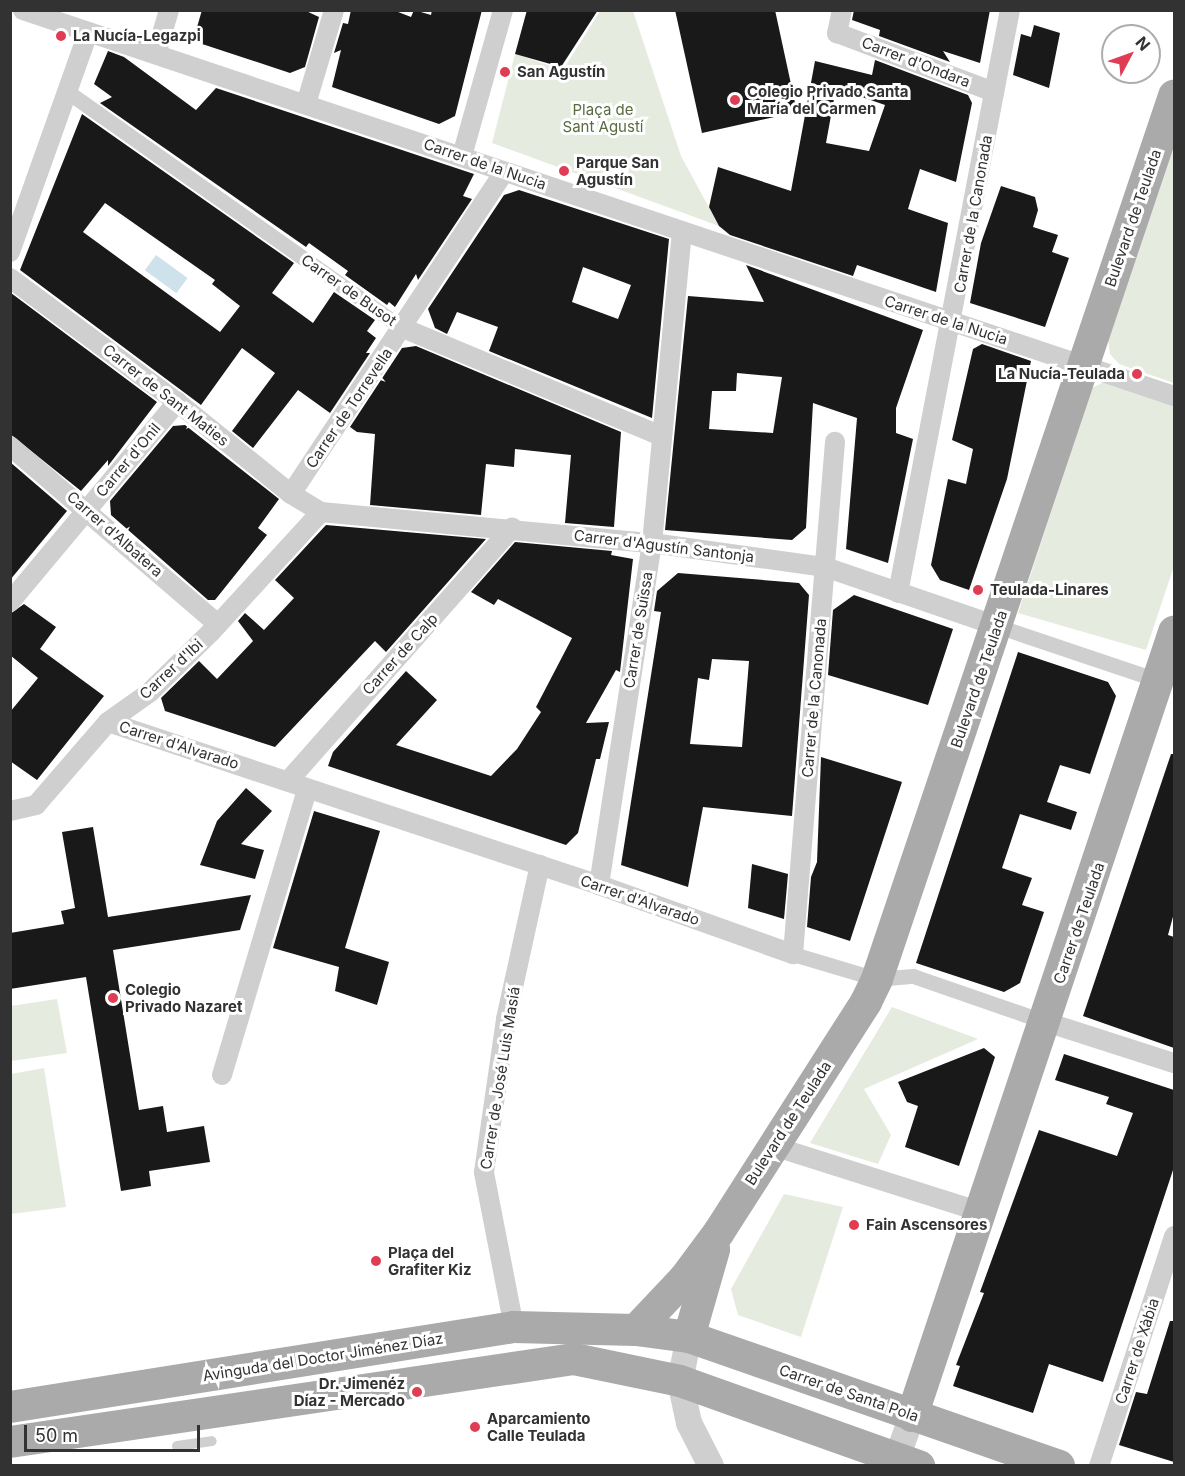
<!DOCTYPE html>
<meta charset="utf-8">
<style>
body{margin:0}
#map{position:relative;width:1185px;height:1476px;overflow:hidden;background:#fff;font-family:Inter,sans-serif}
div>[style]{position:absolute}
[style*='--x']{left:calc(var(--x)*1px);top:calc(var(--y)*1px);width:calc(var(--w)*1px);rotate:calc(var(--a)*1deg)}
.green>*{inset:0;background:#e5ebde}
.water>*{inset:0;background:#cee2ec;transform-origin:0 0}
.building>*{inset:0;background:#191919}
.service>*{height:10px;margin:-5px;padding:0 5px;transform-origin:5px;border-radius:5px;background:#cfcfcf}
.pedestrian>*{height:15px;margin:-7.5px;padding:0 7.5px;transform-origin:7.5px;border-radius:7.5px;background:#cfcfcf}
.minor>*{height:20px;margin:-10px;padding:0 10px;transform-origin:10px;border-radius:10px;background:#cfcfcf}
.tertiary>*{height:26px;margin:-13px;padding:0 13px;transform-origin:13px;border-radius:13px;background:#cfcfcf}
.primary>*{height:32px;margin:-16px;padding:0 16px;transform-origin:16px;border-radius:16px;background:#aaa}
.dots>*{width:16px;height:16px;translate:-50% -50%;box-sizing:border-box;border:3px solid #fff;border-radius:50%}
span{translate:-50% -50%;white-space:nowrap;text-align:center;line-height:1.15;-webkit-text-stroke:6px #fff;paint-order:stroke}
.poi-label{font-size:15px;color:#323232;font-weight:700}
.left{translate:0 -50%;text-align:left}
.right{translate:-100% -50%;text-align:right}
.street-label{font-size:15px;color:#323232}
.park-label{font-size:15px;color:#586c40}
.frame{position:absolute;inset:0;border:12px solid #323232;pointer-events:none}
.north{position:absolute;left:1101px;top:24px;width:60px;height:60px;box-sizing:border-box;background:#fff;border:2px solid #adadad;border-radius:50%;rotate:49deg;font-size:16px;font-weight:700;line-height:24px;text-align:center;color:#323232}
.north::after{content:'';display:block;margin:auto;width:21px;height:27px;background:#df3d53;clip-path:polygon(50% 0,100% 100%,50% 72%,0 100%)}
.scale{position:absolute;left:24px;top:1425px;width:176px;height:27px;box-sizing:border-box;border:3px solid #323232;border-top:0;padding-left:8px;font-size:18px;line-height:21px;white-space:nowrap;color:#323232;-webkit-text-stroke:4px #fff;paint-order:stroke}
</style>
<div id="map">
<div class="green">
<div style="clip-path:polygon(600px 11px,633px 11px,681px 156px,719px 226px,492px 143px,515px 54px,563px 70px)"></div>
<div style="clip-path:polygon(1174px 141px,1174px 383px,1119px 364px,1110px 354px,1108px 339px)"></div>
<div style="clip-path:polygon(1104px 382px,1174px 403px,1174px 566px,1146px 650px,1018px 613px,1092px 388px)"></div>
<div style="clip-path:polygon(57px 999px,67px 1053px,11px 1061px,11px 1006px)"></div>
<div style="clip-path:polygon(892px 1007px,978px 1039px,864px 1089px,891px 1135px,878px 1164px,810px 1143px)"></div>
<div style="clip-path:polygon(44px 1068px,66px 1207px,11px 1214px,11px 1074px)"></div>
<div style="clip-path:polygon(784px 1194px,843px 1207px,801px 1337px,738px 1315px,731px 1289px)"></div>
</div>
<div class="water">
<div style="left:156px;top:255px;width:39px;height:19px;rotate:36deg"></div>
</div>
<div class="building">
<div style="clip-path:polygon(202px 10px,304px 10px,319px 17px,305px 67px,290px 73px,193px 41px)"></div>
<div style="clip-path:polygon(351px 10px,393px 10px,411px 17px,414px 10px,431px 15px,432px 10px,482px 10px,455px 116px,439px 124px,332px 87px,341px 50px,334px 53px,343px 23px,348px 24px)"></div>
<div style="clip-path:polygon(527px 10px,598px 10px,561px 67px,515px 54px)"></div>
<div style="clip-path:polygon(675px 10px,775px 10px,797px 112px,702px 133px)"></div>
<div style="clip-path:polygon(854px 10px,990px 10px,980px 63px,943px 51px,950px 62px,879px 36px,880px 30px,852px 20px)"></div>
<div style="clip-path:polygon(1034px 25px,1060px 33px,1049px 88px,1013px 75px,1021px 34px,1031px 37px)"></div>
<div style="clip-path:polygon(108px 51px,124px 57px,196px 110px,216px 88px,474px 174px,463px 196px,472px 199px,418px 280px,416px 274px,395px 307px,389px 302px,387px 305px,345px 275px,348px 271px,309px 243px,306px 247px,100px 103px,112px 97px,94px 84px)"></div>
<div style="clip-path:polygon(evenodd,875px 60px,968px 95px,972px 103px,956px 182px,920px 169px,908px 209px,948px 223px,936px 292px,857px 265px,853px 276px,730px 235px,719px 226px,709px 207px,718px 167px,791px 191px,815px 61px,872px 75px,875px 60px,836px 88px,885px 105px,869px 151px,826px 143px,836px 88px)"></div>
<div style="clip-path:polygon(evenodd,82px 114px,294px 263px,272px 293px,313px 323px,334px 292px,375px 320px,367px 331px,376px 338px,366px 353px,370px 353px,330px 413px,298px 390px,253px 448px,232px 431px,275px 373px,242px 348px,201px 405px,20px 270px,82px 114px,105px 203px,215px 280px,212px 284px,240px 306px,220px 332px,83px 232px,105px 203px)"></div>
<div style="clip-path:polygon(1001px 186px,1035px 197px,1038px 210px,1033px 227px,1058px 235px,1052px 252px,1069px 258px,1045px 327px,970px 303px,981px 243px)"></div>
<div style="clip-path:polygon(evenodd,519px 190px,669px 239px,652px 418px,489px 351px,498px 327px,457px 312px,447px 334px,435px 328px,428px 309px,504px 195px,519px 190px,583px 267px,631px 285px,618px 319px,572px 302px,583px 267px)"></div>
<div style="clip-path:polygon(evenodd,746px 265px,923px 330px,896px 408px,896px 433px,913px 439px,888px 563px,846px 549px,857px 418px,813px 403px,806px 528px,792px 540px,665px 530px,688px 296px,764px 302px,746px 265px,737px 373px,782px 377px,773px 433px,709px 429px,712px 391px,736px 391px,737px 373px)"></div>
<div style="clip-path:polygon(11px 293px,157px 402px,108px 466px,108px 460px,81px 491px,10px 434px)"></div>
<div style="clip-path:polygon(982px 344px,1031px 361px,1007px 479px,969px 590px,940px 580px,931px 565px,948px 479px,966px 484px,973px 449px,952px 440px,973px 349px)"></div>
<div style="clip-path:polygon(416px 346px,621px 432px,614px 527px,565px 523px,571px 455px,515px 449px,514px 467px,486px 464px,481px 515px,370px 505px,375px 434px,357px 432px,350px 427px,402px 348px)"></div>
<div style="clip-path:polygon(185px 425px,279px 499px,258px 528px,267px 535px,215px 600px,208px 600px,111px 515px,110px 501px,173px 426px)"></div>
<div style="clip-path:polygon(10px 462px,67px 511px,10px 580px)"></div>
<div style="clip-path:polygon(326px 525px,486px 539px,386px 652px,375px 641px,275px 747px,165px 711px,161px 698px,199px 661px,217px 679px,253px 641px,238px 621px,245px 613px,264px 630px,294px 598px,275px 580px)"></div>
<div style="clip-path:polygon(515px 542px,612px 551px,611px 555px,633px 559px,620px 672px,616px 670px,586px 723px,609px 722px,600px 759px,596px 759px,578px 833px,566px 845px,328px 766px,333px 752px,406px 671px,437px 700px,396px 745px,491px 776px,517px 749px,541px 712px,536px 707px,572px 638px,498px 599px,494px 605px,471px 592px)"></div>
<div style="clip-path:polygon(evenodd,678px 573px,799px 583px,809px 595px,792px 816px,703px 807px,688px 887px,621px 865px,661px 612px,654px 611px,657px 591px,678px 573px,712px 659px,749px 661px,742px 747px,690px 744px,698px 678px,709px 680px,712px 659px)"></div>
<div style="clip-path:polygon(854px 595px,953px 629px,928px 705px,828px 675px,833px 610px)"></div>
<div style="clip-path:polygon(24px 604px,56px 627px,40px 649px,104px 696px,37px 780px,10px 761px,10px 712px,38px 678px,10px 655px,10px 614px)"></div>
<div style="clip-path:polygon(1018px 652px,1108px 682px,1116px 696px,1090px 774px,1060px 765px,1047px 802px,1077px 812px,1071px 830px,1020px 814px,1002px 868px,1032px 878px,1022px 905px,1044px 912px,1020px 983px,1004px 992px,916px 963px)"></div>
<div style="clip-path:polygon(1171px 754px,1174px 754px,1174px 913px,1168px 935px,1174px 937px,1174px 1048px,1083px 1016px)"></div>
<div style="clip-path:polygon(821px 757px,902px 782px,850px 941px,807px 927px,811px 877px,817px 862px)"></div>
<div style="clip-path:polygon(246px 788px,272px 811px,241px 844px,264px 850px,255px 879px,200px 865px,217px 821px)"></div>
<div style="clip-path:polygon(314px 811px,380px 831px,345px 948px,389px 962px,377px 1005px,335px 991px,339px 967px,273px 948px)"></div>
<div style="clip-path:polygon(93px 827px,108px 917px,251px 895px,240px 930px,113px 950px,139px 1110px,163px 1106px,167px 1132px,204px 1126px,210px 1162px,149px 1171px,151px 1186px,121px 1191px,86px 977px,10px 989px,10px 933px,64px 924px,61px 911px,75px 908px,62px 832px)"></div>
<div style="clip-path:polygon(752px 864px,788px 874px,784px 919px,748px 908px)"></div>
<div style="clip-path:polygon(984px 1048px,995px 1057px,959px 1166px,905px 1147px,918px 1106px,907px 1102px,898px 1082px)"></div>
<div style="clip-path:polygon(1064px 1054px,1174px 1090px,1174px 1167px,1103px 1382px,1049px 1364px,1033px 1413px,953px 1386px,960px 1366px,956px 1365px,984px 1293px,980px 1292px,1039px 1130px,1117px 1156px,1133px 1113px,1106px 1104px,1109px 1097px,1055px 1080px)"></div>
<div style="clip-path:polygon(1170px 1321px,1174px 1321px,1174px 1462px,1119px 1445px,1136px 1392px,1147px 1394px)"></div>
</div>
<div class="service">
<div style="--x:177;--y:1446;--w:35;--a:-8"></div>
</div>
<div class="pedestrian">
<div style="--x:65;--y:90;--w:413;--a:35.2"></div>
<div style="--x:997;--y:626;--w:172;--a:18.6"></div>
<div style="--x:793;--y:954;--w:88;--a:16.6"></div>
<div style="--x:877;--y:979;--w:36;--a:-5"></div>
<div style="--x:913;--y:976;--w:141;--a:19.1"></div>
</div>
<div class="minor">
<div style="--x:23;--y:10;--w:1214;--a:18.54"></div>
<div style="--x:842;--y:10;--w:24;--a:102"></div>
<div style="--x:837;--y:33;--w:168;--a:20.6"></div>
<div style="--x:156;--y:54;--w:46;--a:-73.5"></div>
<div style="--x:306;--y:104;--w:98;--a:-73.4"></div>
<div style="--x:462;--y:156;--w:152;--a:-74.3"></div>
<div style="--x:10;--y:252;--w:232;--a:-70.4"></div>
<div style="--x:10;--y:278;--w:208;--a:36.6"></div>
<div style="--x:177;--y:402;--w:146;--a:38.9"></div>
<div style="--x:291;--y:494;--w:35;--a:31"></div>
<div style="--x:321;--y:512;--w:332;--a:5.4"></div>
<div style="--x:652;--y:543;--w:175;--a:7.9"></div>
<div style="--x:825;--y:567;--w:182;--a:18.9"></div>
<div style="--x:403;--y:328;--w:280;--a:22.7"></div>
<div style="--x:10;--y:446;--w:274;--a:40.6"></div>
<div style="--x:291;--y:494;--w:386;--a:-56.5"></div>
<div style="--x:898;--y:593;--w:594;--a:-79.13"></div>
<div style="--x:10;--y:602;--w:261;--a:-50.1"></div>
<div style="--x:108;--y:722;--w:517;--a:18.36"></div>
<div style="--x:599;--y:885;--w:206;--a:19.6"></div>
<div style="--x:793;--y:954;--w:514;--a:-85.31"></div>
<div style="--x:289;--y:780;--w:337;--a:-48.5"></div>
<div style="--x:10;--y:811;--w:27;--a:-13"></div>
<div style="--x:36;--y:805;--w:110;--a:-49.1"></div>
<div style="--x:108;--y:722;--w:52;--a:-35.5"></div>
<div style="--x:150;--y:692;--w:86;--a:-44.5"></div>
<div style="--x:211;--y:632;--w:163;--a:-47.5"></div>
<div style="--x:599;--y:885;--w:346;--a:-81.2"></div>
<div style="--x:652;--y:543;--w:313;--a:-84.5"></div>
<div style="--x:1046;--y:1022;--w:134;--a:17.8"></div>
<div style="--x:222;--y:1075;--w:298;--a:-73.4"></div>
<div style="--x:773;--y:1146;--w:215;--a:17.6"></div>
<div style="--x:514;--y:1327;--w:158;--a:-101"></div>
<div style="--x:484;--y:1172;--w:155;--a:-81.8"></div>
<div style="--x:506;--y:1019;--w:158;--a:-77.6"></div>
<div style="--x:1099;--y:1466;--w:242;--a:-71.9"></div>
</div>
<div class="tertiary">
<div style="--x:689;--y:1337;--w:45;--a:101.6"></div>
<div style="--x:680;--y:1381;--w:43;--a:77.9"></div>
<div style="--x:689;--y:1423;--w:48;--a:62.9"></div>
<div style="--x:894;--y:1466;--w:53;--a:-70.2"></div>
</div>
<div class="primary">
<div style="--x:636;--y:1330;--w:71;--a:-46.7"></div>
<div style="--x:685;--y:1278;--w:57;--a:-53.5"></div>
<div style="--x:719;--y:1232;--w:273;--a:-57.4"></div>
<div style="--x:866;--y:1002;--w:25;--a:-64"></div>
<div style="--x:877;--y:979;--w:932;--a:-71.41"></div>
<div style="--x:689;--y:1337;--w:91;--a:-74"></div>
<div style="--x:10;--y:1407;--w:510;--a:-9.02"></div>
<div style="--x:514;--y:1327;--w:122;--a:1.4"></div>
<div style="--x:636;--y:1330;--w:53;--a:7.5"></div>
<div style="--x:689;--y:1337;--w:392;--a:19.2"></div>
<div style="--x:912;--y:1416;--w:827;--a:-71.52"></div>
<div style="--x:10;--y:1442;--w:570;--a:-8.37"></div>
<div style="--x:574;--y:1359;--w:108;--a:11.7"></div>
<div style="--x:680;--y:1381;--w:254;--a:19.6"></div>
</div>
<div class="dots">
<div style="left:61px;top:36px;background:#df3d53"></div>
<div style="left:505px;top:72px;background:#df3d53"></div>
<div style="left:735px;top:100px;background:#df3d53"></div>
<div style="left:564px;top:171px;background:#df3d53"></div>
<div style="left:1137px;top:374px;background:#df3d53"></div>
<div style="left:978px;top:590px;background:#df3d53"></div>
<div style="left:113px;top:998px;background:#df3d53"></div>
<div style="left:854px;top:1225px;background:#df3d53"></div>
<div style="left:376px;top:1261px;background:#df3d53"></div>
<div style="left:417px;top:1392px;background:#df3d53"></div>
<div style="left:475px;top:1427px;background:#df3d53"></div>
</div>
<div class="poi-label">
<span class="left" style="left:73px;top:36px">La Nucía-Legazpi</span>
<span class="left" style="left:517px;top:72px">San Agustín</span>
<span class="left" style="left:747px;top:100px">Colegio Privado Santa<br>María del Carmen</span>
<span class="left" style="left:576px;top:171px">Parque San<br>Agustín</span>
<span class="right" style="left:1125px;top:374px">La Nucía-Teulada</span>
<span class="left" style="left:990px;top:590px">Teulada-Linares</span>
<span class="left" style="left:125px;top:998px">Colegio<br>Privado Nazaret</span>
<span class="left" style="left:866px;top:1225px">Fain Ascensores</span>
<span class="left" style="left:388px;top:1261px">Plaça del<br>Grafiter Kiz</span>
<span class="right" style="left:405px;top:1392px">Dr. Jimenéz<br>Díaz - Mercado</span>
<span class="left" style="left:487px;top:1427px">Aparcamiento<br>Calle Teulada</span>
</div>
<div class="street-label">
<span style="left:916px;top:62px;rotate:21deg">Carrer d'Ondara</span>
<span style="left:485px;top:164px;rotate:19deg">Carrer de la Nucia</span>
<span style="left:973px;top:214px;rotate:-80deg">Carrer de la Canonada</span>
<span style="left:1133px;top:218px;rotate:-71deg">Bulevard de Teulada</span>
<span style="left:349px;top:290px;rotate:35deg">Carrer de Busot</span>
<span style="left:946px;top:320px;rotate:18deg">Carrer de la Nucia</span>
<span style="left:166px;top:395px;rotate:38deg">Carrer de Sant Maties</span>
<span style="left:349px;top:408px;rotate:-56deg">Carrer de Torrevella</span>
<span style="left:128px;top:460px;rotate:-50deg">Carrer d'Onil</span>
<span style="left:115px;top:534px;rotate:41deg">Carrer d'Albatera</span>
<span style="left:664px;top:546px;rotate:7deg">Carrer d'Agustín Santonja</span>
<span style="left:638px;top:630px;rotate:-81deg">Carrer de Suïssa</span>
<span style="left:400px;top:654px;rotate:-48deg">Carrer de Calp</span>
<span style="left:171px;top:669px;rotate:-43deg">Carrer d'Ibi</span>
<span style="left:979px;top:679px;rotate:-71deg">Bulevard de Teulada</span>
<span style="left:814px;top:698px;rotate:-85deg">Carrer de la Canonada</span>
<span style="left:179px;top:745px;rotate:18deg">Carrer d'Alvarado</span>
<span style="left:640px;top:900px;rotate:19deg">Carrer d'Alvarado</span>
<span style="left:1079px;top:923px;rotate:-71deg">Carrer de Teulada</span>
<span style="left:500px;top:1078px;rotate:-81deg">Carrer de José Luis Masiá</span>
<span style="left:788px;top:1123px;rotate:-57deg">Bulevard de Teulada</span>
<span style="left:1137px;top:1351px;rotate:-72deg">Carrer de Xàbia</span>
<span style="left:323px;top:1357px;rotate:-9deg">Avinguda del Doctor Jiménez Díaz</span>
<span style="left:849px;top:1393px;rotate:19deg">Carrer de Santa Pola</span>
</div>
<div class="park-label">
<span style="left:603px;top:118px">Plaça de<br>Sant Agustí</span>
</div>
<div class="frame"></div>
<div class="north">N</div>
<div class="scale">50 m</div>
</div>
